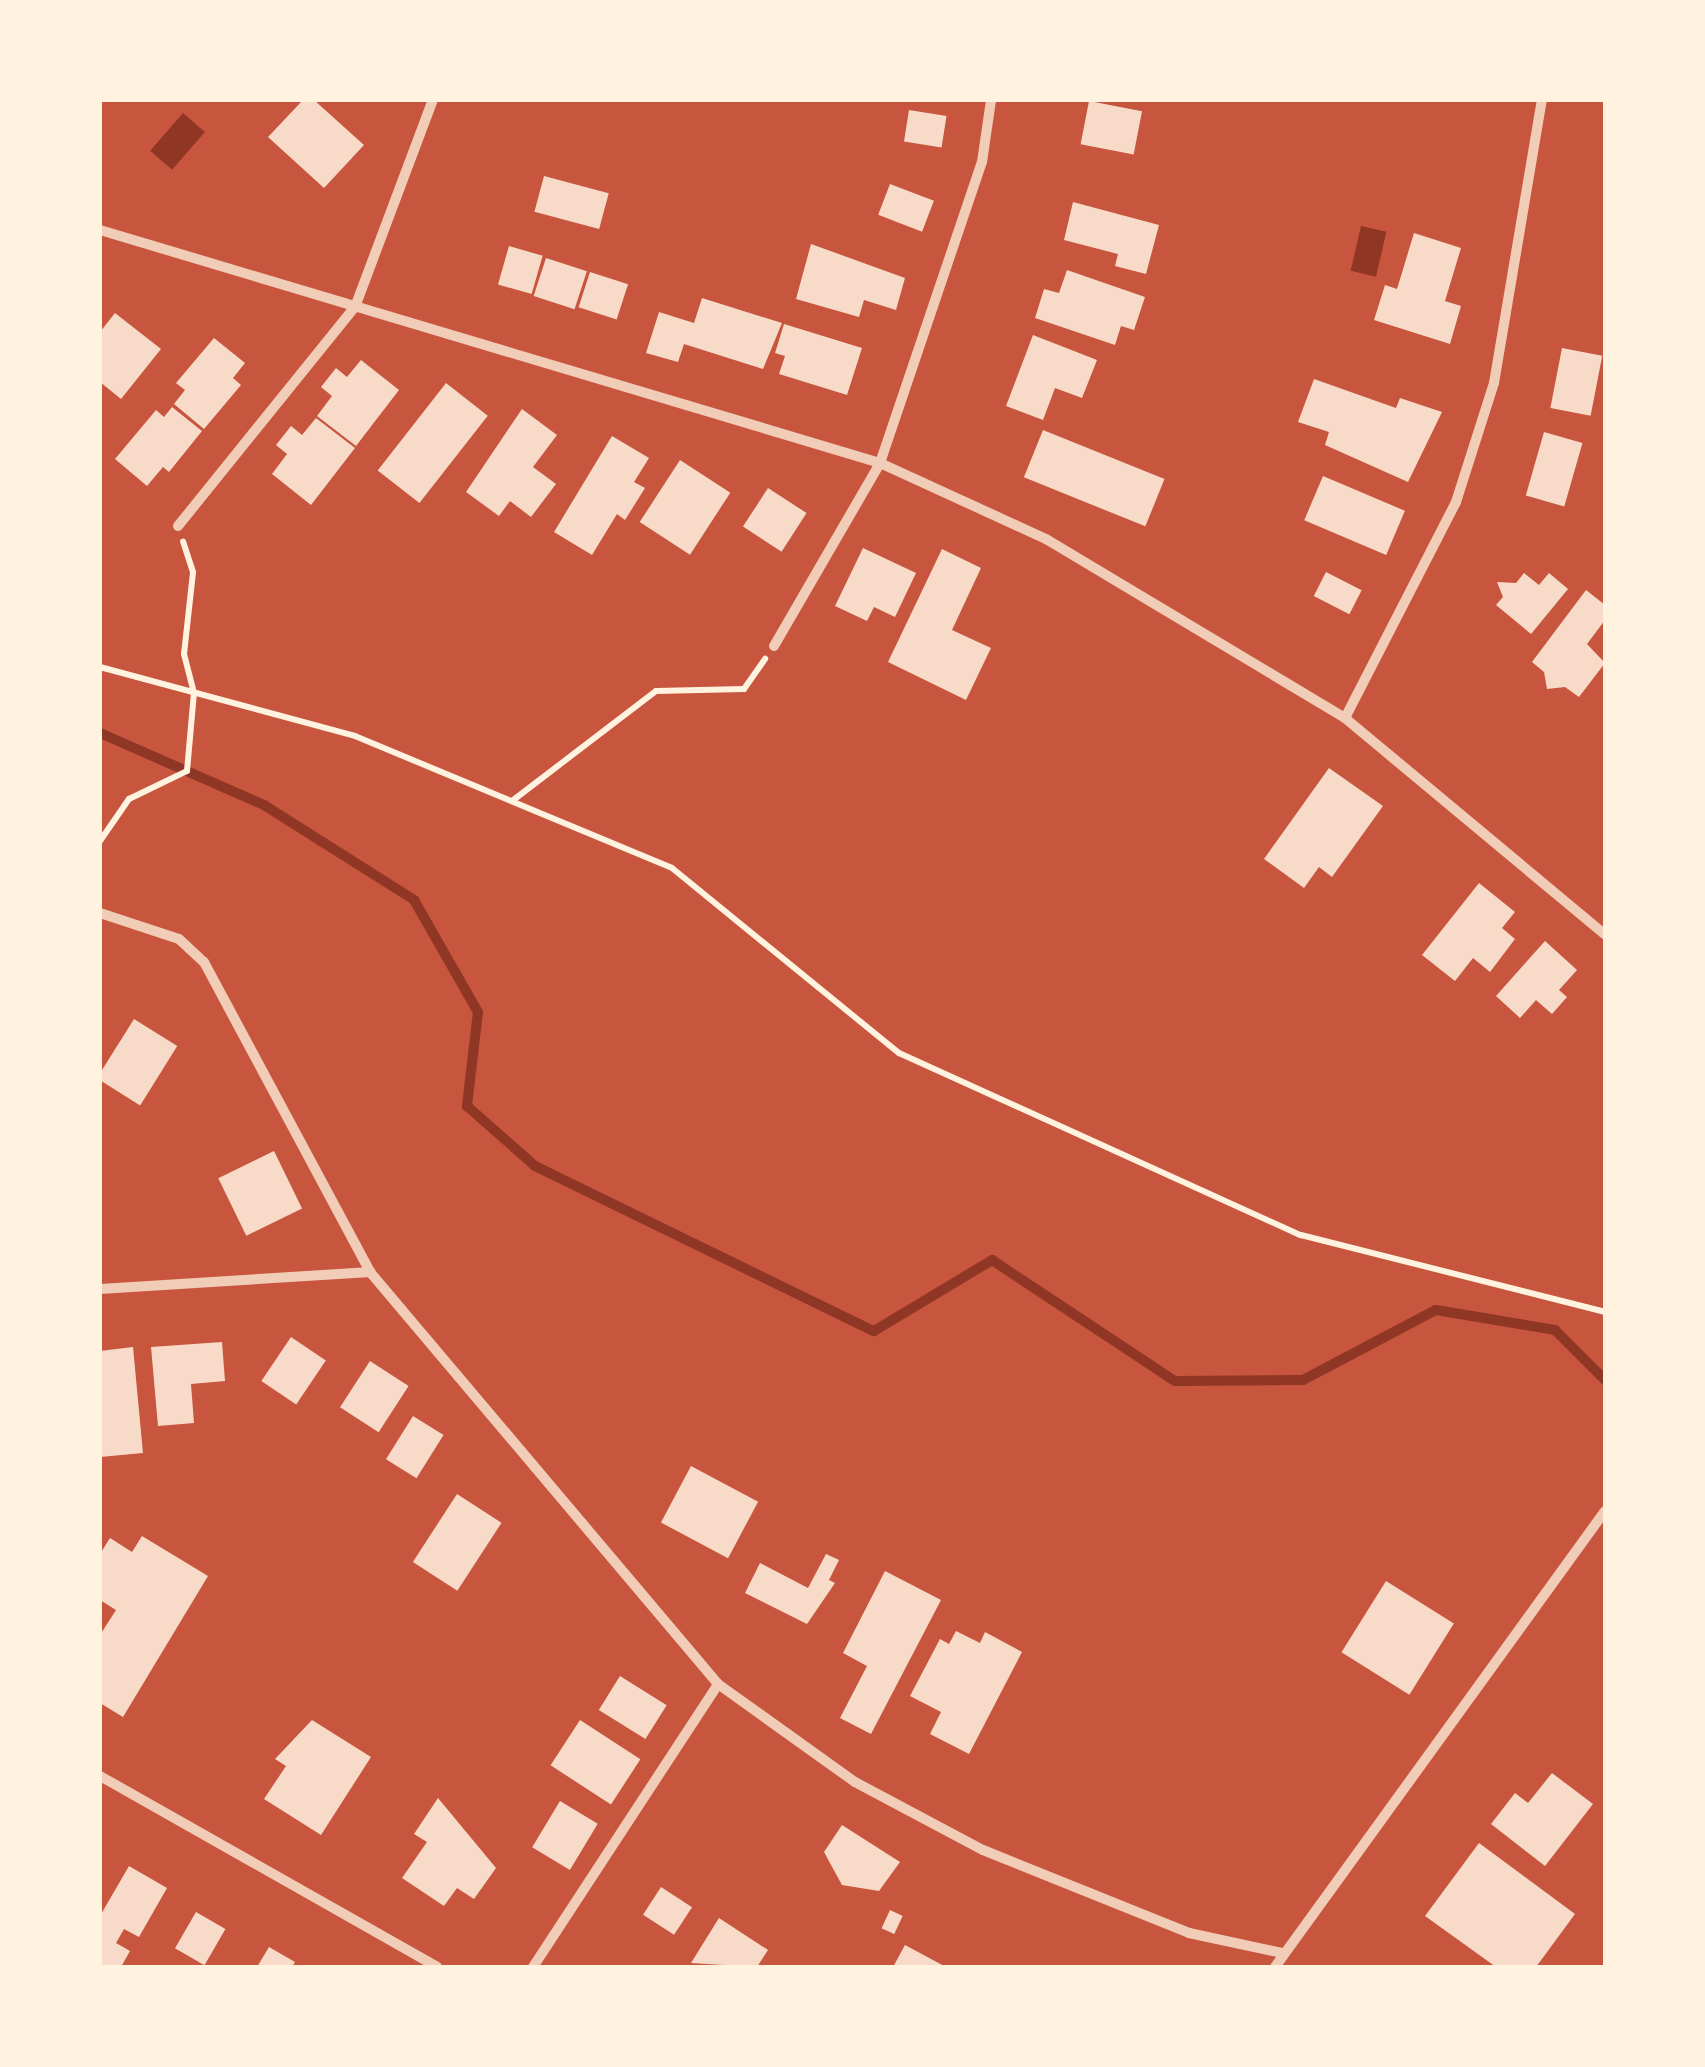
<!DOCTYPE html>
<style>
body{margin:0}
#map{position:relative;width:1705px;height:2067px;overflow:hidden;background:#c8553d;font-family:"Source Serif 4",serif}
div>[style]{position:absolute}
[style*='--x']{left:calc(var(--x)*1px);top:calc(var(--y)*1px);width:calc(var(--w)*1px);rotate:calc(var(--a)*1deg)}
.water>*{inset:0;background:#8f3625;transform-origin:0 0}
.stream>*{height:10px;margin:-5px;padding:0 5px;transform-origin:5px;border-radius:5px;background:#8f3625}
.building>*{inset:0;background:#f7dbc8;transform-origin:0 0}
.path>*{height:6px;margin:-3px;padding:0 3px;transform-origin:3px;border-radius:3px;background:#fff3e0}
.minor>*{height:10px;margin:-5px;padding:0 5px;transform-origin:5px;border-radius:5px;background:#f1ccb7}
span{translate:-50% -50%;white-space:nowrap;text-align:center;line-height:1.15;-webkit-text-stroke:9px #fff3e0;paint-order:stroke}
.frame{position:absolute;inset:0;border:102px solid #fff3e0;pointer-events:none}
</style>
<div id="map">
<div class="water">
<div style="left:183px;top:113px;width:29px;height:50px;rotate:41deg"></div>
<div style="left:1361px;top:226px;width:26px;height:46px;rotate:13deg"></div>
</div>
<div class="stream">
<div style="--x:100;--y:733;--w:179;--a:23.7"></div>
<div style="--x:264;--y:805;--w:178;--a:32.3"></div>
<div style="--x:414;--y:900;--w:129;--a:60.3"></div>
<div style="--x:478;--y:1012;--w:95;--a:96.7"></div>
<div style="--x:467;--y:1106;--w:91;--a:41.4"></div>
<div style="--x:535;--y:1166;--w:377;--a:26"></div>
<div style="--x:874;--y:1331;--w:138;--a:-31"></div>
<div style="--x:992;--y:1260;--w:219;--a:33.5"></div>
<div style="--x:1175;--y:1381;--w:128;--a:-0.4"></div>
<div style="--x:1303;--y:1380;--w:150;--a:-27.8"></div>
<div style="--x:1436;--y:1310;--w:121;--a:9.5"></div>
<div style="--x:1555;--y:1330;--w:71;--a:45"></div>
</div>
<div class="building">
<div style="clip-path:polygon(303px 100px,314px 100px,364px 145px,324px 188px,268px 137px)"></div>
<div style="left:1089px;top:101px;width:54px;height:44px;rotate:11deg"></div>
<div style="left:909px;top:110px;width:38px;height:32px;rotate:9deg"></div>
<div style="left:544px;top:176px;width:67px;height:37px;rotate:15deg"></div>
<div style="left:890px;top:184px;width:47px;height:33px;rotate:21deg"></div>
<div style="clip-path:polygon(1073px 202px,1159px 225px,1146px 274px,1115px 266px,1118px 254px,1064px 240px)"></div>
<div style="clip-path:polygon(1414px 233px,1461px 248px,1445px 301px,1461px 306px,1450px 344px,1374px 320px,1385px 285px,1397px 289px)"></div>
<div style="clip-path:polygon(811px 244px,905px 278px,896px 310px,864px 300px,859px 317px,796px 299px)"></div>
<div style="left:509px;top:246px;width:35px;height:40px;rotate:16deg"></div>
<div style="left:546px;top:258px;width:43px;height:40px;rotate:18deg"></div>
<div style="clip-path:polygon(1067px 270px,1145px 297px,1134px 330px,1121px 326px,1115px 345px,1035px 318px,1044px 289px,1059px 293px)"></div>
<div style="left:590px;top:272px;width:40px;height:37px;rotate:18deg"></div>
<div style="clip-path:polygon(702px 298px,782px 323px,763px 369px,684px 344px,678px 362px,646px 353px,659px 312px,694px 323px)"></div>
<div style="clip-path:polygon(115px 313px,161px 349px,121px 399px,100px 382px,100px 332px)"></div>
<div style="clip-path:polygon(784px 324px,862px 348px,847px 395px,779px 374px,785px 356px,775px 353px)"></div>
<div style="clip-path:polygon(1033px 335px,1097px 360px,1082px 398px,1055px 388px,1043px 420px,1006px 406px)"></div>
<div style="clip-path:polygon(214px 338px,245px 363px,233px 378px,241px 385px,204px 429px,174px 404px,185px 390px,176px 383px)"></div>
<div style="left:1562px;top:348px;width:41px;height:61px;rotate:11deg"></div>
<div style="clip-path:polygon(361px 360px,399px 390px,356px 446px,317px 416px,332px 396px,321px 387px,336px 368px,347px 377px)"></div>
<div style="clip-path:polygon(1314px 379px,1396px 408px,1400px 398px,1442px 412px,1408px 482px,1325px 445px,1329px 432px,1298px 422px)"></div>
<div style="left:446px;top:383px;width:53px;height:111px;rotate:38deg"></div>
<div style="clip-path:polygon(172px 407px,202px 431px,169px 472px,163px 467px,147px 486px,115px 459px,156px 410px,164px 417px)"></div>
<div style="clip-path:polygon(522px 409px,557px 435px,533px 467px,556px 484px,531px 517px,510px 501px,499px 516px,466px 492px)"></div>
<div style="clip-path:polygon(316px 418px,355px 448px,311px 505px,272px 474px,287px 454px,276px 445px,291px 426px,302px 435px)"></div>
<div style="left:1043px;top:430px;width:131px;height:51px;rotate:22deg"></div>
<div style="left:1544px;top:432px;width:40px;height:66px;rotate:16deg"></div>
<div style="clip-path:polygon(612px 436px,649px 458px,634px 482px,645px 488px,625px 520px,617px 514px,592px 555px,554px 532px)"></div>
<div style="left:680px;top:460px;width:60px;height:74px;rotate:33deg"></div>
<div style="left:1323px;top:476px;width:89px;height:48px;rotate:23deg"></div>
<div style="left:768px;top:488px;width:46px;height:46px;rotate:33deg"></div>
<div style="clip-path:polygon(863px 548px,916px 573px,895px 617px,874px 607px,867px 621px,835px 606px)"></div>
<div style="clip-path:polygon(942px 549px,981px 568px,952px 630px,991px 648px,966px 700px,888px 662px)"></div>
<div style="left:1326px;top:572px;width:40px;height:27px;rotate:27deg"></div>
<div style="clip-path:polygon(1524px 573px,1539px 585px,1549px 573px,1568px 589px,1531px 634px,1496px 605px,1503px 597px,1497px 582px,1516px 583px)"></div>
<div style="clip-path:polygon(1586px 590px,1605px 605px,1605px 620px,1587px 644px,1605px 663px,1579px 697px,1565px 687px,1547px 689px,1544px 672px,1532px 662px)"></div>
<div style="clip-path:polygon(1329px 768px,1383px 806px,1332px 877px,1319px 867px,1304px 888px,1264px 859px)"></div>
<div style="clip-path:polygon(1479px 883px,1515px 912px,1502px 928px,1515px 939px,1490px 972px,1473px 958px,1455px 981px,1422px 955px)"></div>
<div style="clip-path:polygon(1545px 941px,1577px 970px,1559px 990px,1567px 997px,1552px 1014px,1536px 1000px,1520px 1018px,1496px 996px)"></div>
<div style="left:134px;top:1019px;width:51px;height:70px;rotate:32deg"></div>
<div style="left:274px;top:1151px;width:64px;height:62px;rotate:64deg"></div>
<div style="left:291px;top:1337px;width:42px;height:53px;rotate:34deg"></div>
<div style="clip-path:polygon(222px 1342px,225px 1381px,191px 1384px,194px 1423px,158px 1426px,151px 1347px)"></div>
<div style="clip-path:polygon(133px 1347px,143px 1453px,100px 1457px,100px 1351px)"></div>
<div style="left:370px;top:1361px;width:46px;height:55px;rotate:33deg"></div>
<div style="left:413px;top:1416px;width:36px;height:51px;rotate:32deg"></div>
<div style="left:691px;top:1466px;width:76px;height:64px;rotate:28deg"></div>
<div style="left:457px;top:1494px;width:53px;height:81px;rotate:33deg"></div>
<div style="clip-path:polygon(142px 1536px,208px 1576px,123px 1717px,100px 1703px,100px 1635px,116px 1610px,100px 1600px,100px 1554px,110px 1538px,132px 1552px)"></div>
<div style="clip-path:polygon(826px 1554px,839px 1560px,829px 1580px,835px 1583px,807px 1624px,745px 1593px,760px 1563px,808px 1588px)"></div>
<div style="clip-path:polygon(885px 1571px,941px 1600px,871px 1734px,840px 1718px,867px 1666px,843px 1653px)"></div>
<div style="left:1386px;top:1581px;width:80px;height:84px;rotate:32deg"></div>
<div style="clip-path:polygon(956px 1631px,980px 1643px,985px 1632px,1022px 1652px,969px 1754px,930px 1734px,941px 1712px,910px 1696px,940px 1639px,949px 1644px)"></div>
<div style="left:620px;top:1676px;width:55px;height:40px;rotate:32deg"></div>
<div style="clip-path:polygon(312px 1720px,371px 1757px,321px 1835px,264px 1799px,286px 1766px,275px 1759px)"></div>
<div style="left:580px;top:1720px;width:72px;height:54px;rotate:33deg"></div>
<div style="clip-path:polygon(1552px 1773px,1593px 1804px,1545px 1866px,1491px 1824px,1515px 1793px,1528px 1803px)"></div>
<div style="clip-path:polygon(438px 1798px,496px 1868px,474px 1899px,457px 1888px,444px 1906px,402px 1878px,427px 1842px,414px 1834px)"></div>
<div style="left:560px;top:1801px;width:44px;height:54px;rotate:31deg"></div>
<div style="clip-path:polygon(842px 1825px,900px 1862px,879px 1891px,842px 1885px,824px 1852px)"></div>
<div style="clip-path:polygon(1479px 1843px,1575px 1914px,1536px 1967px,1496px 1967px,1425px 1916px)"></div>
<div style="clip-path:polygon(129px 1866px,167px 1888px,139px 1937px,124px 1929px,116px 1943px,130px 1951px,121px 1967px,100px 1967px,100px 1916px)"></div>
<div style="left:661px;top:1887px;width:37px;height:33px;rotate:33deg"></div>
<div style="left:890px;top:1910px;width:14px;height:20px;rotate:25deg"></div>
<div style="left:196px;top:1912px;width:34px;height:42px;rotate:30deg"></div>
<div style="clip-path:polygon(719px 1918px,768px 1950px,757px 1967px,691px 1963px)"></div>
<div style="clip-path:polygon(905px 1945px,946px 1967px,893px 1967px)"></div>
<div style="clip-path:polygon(269px 1947px,295px 1962px,292px 1967px,257px 1967px)"></div>
</div>
<div class="path">
<div style="--x:100;--y:667;--w:264;--a:15.1"></div>
<div style="--x:355;--y:736;--w:343;--a:22.6"></div>
<div style="--x:672;--y:868;--w:293;--a:39.2"></div>
<div style="--x:899;--y:1053;--w:441;--a:24.4"></div>
<div style="--x:1301;--y:1235;--w:314;--a:14.2"></div>
<div style="--x:512;--y:801;--w:181;--a:-37.4"></div>
<div style="--x:656;--y:691;--w:88;--a:-1.3"></div>
<div style="--x:744;--y:689;--w:37;--a:-55"></div>
<div style="--x:100;--y:841;--w:51;--a:-55.4"></div>
<div style="--x:129;--y:799;--w:64;--a:-25.8"></div>
<div style="--x:187;--y:771;--w:78;--a:-84.9"></div>
<div style="--x:194;--y:693;--w:40;--a:-104.4"></div>
<div style="--x:184;--y:654;--w:82;--a:-83.7"></div>
<div style="--x:193;--y:572;--w:32;--a:-108"></div>
</div>
<div class="minor">
<div style="--x:100;--y:230;--w:814;--a:16.63"></div>
<div style="--x:880;--y:463;--w:183;--a:24.6"></div>
<div style="--x:1046;--y:539;--w:348;--a:30.9"></div>
<div style="--x:1345;--y:718;--w:339;--a:39.8"></div>
<div style="--x:178;--y:526;--w:282;--a:-51.1"></div>
<div style="--x:355;--y:307;--w:221;--a:-69.4"></div>
<div style="--x:774;--y:646;--w:211;--a:-59.9"></div>
<div style="--x:880;--y:463;--w:318;--a:-71.3"></div>
<div style="--x:982;--y:162;--w:63;--a:-81.7"></div>
<div style="--x:1345;--y:718;--w:243;--a:-62.8"></div>
<div style="--x:1456;--y:502;--w:125;--a:-72.3"></div>
<div style="--x:1494;--y:383;--w:287;--a:-80.4"></div>
<div style="--x:100;--y:913;--w:83;--a:18.2"></div>
<div style="--x:179;--y:939;--w:34;--a:43"></div>
<div style="--x:204;--y:962;--w:352;--a:61.8"></div>
<div style="--x:100;--y:1289;--w:271;--a:-3.6"></div>
<div style="--x:370;--y:1272;--w:539;--a:49.81"></div>
<div style="--x:718;--y:1684;--w:168;--a:35.6"></div>
<div style="--x:855;--y:1782;--w:145;--a:28"></div>
<div style="--x:983;--y:1850;--w:222;--a:21.9"></div>
<div style="--x:1189;--y:1933;--w:95;--a:12.1"></div>
<div style="--x:100;--y:1776;--w:387;--a:29.5"></div>
<div style="--x:533;--y:1967;--w:338;--a:-56.8"></div>
<div style="--x:1275;--y:1967;--w:563;--a:-54.11"></div>
</div>
<div class="frame"></div>
</div>
